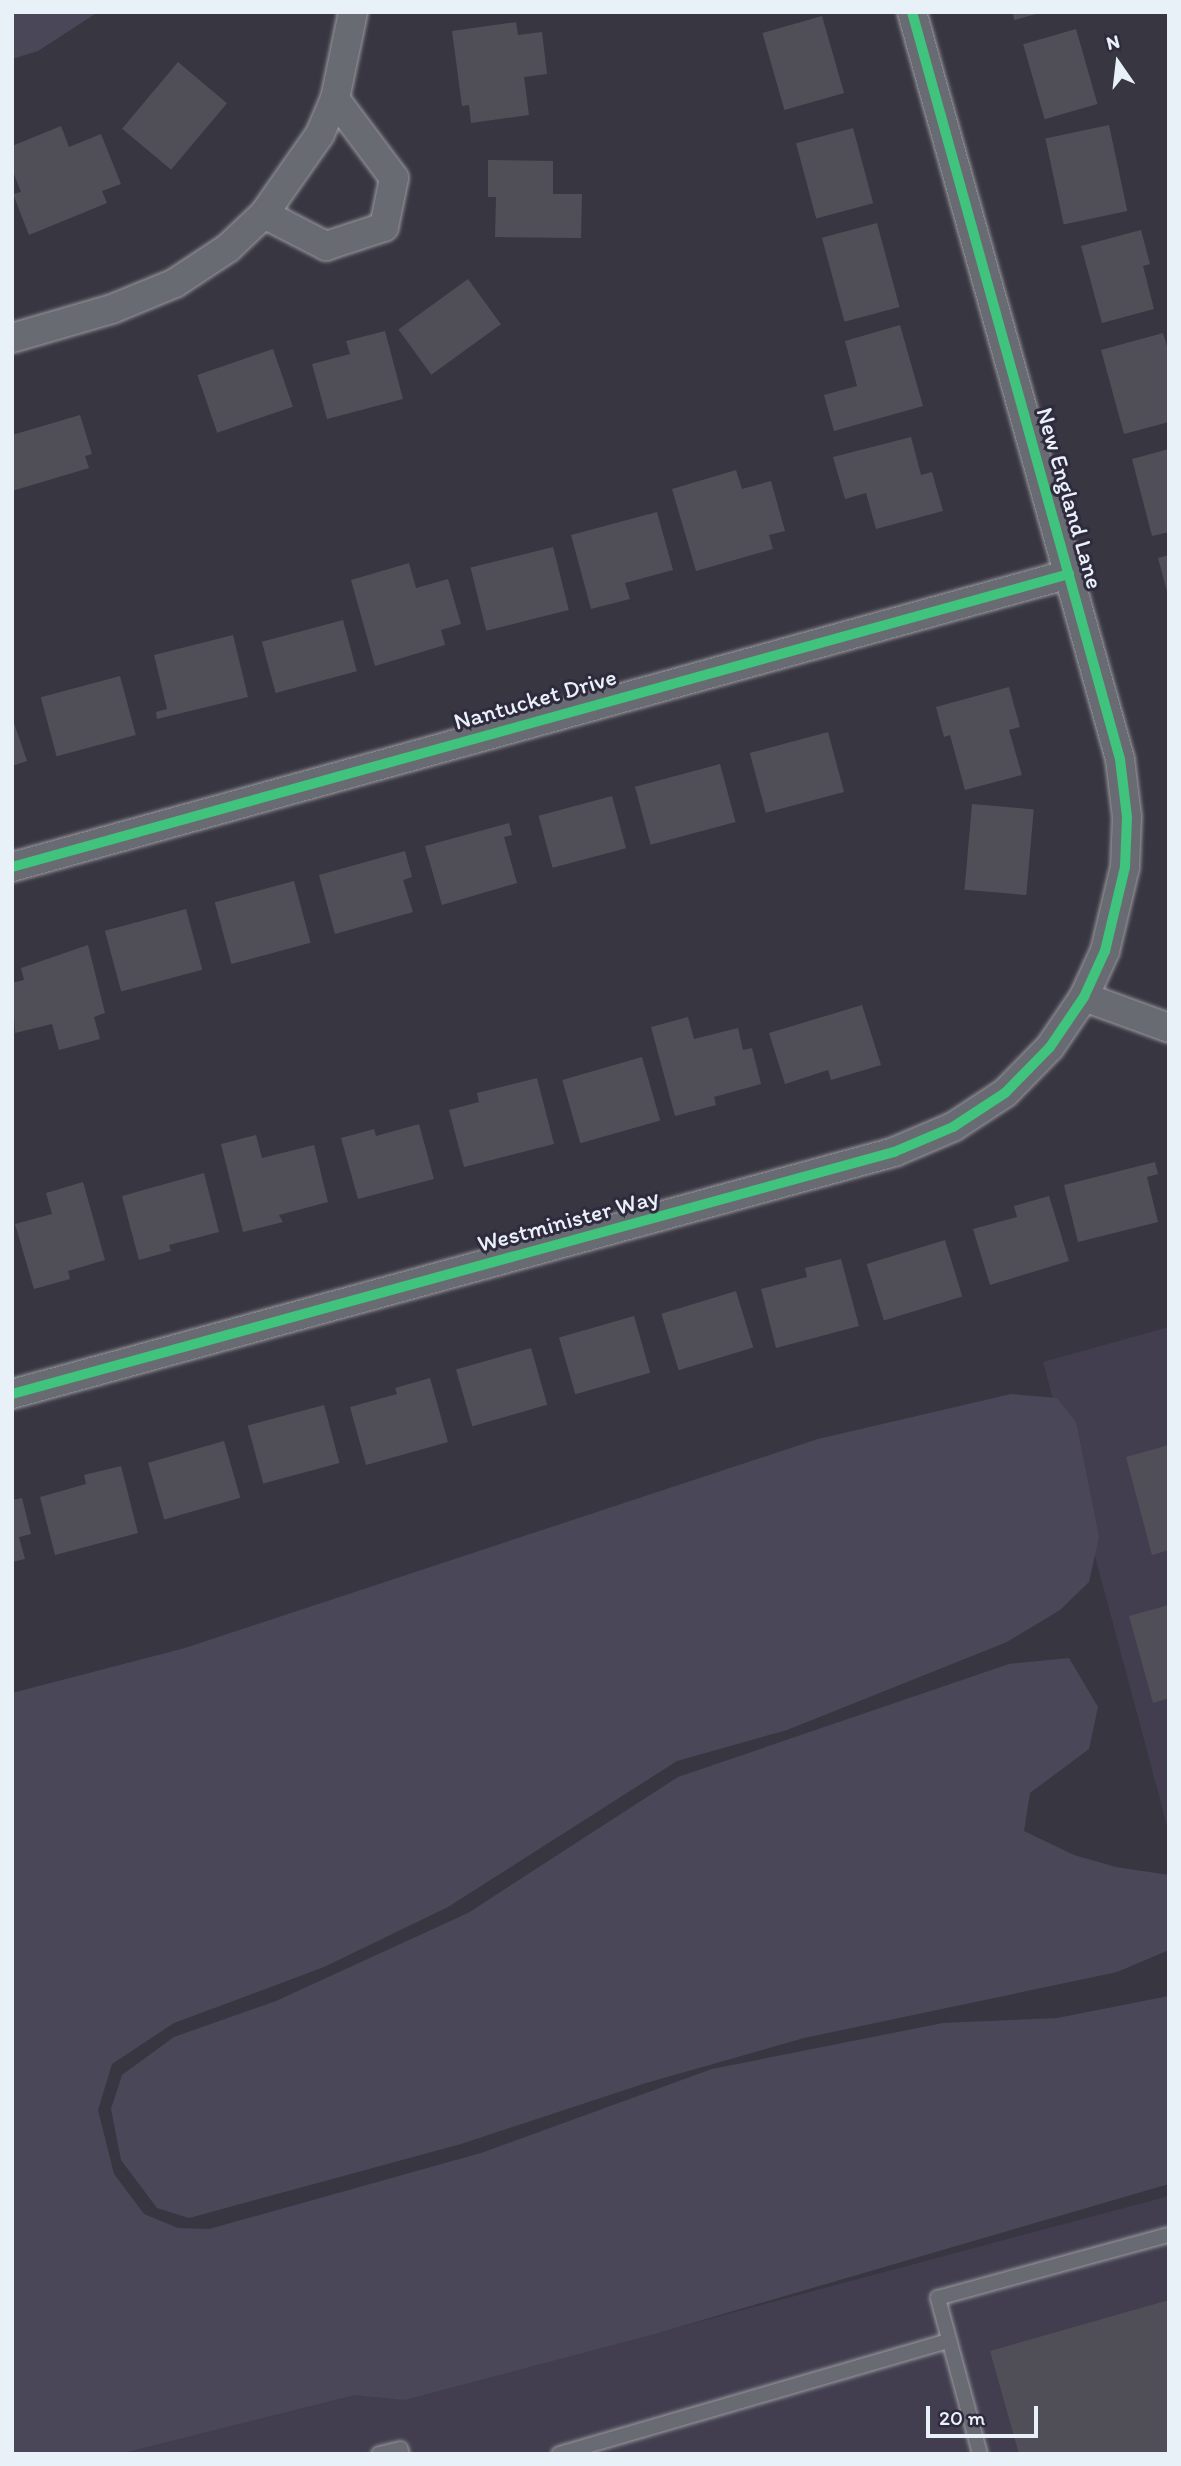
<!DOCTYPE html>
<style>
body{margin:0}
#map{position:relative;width:1181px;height:2466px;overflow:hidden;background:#383640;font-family:Itim,sans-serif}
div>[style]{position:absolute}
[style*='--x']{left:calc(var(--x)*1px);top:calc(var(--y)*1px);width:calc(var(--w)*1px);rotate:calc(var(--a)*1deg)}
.built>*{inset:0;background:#423e4f}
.green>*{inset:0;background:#4a4858}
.building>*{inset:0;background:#504f57;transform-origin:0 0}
.roads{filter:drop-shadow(0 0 2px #9c9ca2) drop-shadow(0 0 2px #9c9ca2)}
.lane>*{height:14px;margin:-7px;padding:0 7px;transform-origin:7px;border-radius:7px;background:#696b72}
.street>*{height:28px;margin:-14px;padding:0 14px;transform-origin:14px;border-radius:14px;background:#696b72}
.cycleway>*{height:10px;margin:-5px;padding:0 5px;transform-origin:5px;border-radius:5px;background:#40c37c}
span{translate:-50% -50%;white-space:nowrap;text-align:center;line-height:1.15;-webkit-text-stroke:6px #2f2a3d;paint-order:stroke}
.street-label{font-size:24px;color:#e8f1f8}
.frame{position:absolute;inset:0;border:14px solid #e8f1f8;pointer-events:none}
.north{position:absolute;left:1083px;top:28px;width:70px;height:70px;-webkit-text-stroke:5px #2f2a3d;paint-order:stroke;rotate:346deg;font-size:19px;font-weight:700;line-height:28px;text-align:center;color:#e8f1f8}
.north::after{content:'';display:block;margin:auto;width:24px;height:32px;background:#e8f1f8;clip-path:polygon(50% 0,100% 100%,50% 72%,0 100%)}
.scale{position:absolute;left:926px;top:2406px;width:112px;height:32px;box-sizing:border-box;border:4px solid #e8f1f8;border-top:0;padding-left:9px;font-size:21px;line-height:24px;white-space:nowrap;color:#e8f1f8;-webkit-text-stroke:5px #2f2a3d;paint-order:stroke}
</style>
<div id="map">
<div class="built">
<div style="clip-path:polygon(1169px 1327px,1169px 1833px,1043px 1362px)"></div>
<div style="clip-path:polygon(1169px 2196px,1169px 2454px,56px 2454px,338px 2382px,405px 2400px)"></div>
</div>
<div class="green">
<div style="clip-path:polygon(12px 12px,98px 12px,38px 51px,12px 59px)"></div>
<div style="clip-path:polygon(1011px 1394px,1057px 1398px,1076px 1422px,1099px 1537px,1089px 1582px,1060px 1610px,1007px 1642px,787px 1730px,677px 1761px,448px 1907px,324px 1967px,174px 2023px,112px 2064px,98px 2110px,114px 2174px,144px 2214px,178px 2228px,209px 2229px,481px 2153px,712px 2069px,943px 2023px,1057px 2018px,1169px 1996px,1169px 2184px,658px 2333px,405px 2400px,354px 2395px,119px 2454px,12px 2454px,12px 1693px,185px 1648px,818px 1439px)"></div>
<div style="clip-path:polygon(1069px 1658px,1098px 1707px,1089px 1749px,1030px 1793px,1024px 1831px,1074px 1855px,1116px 1867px,1169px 1875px,1169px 1950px,1117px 1972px,804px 2038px,646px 2083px,461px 2144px,189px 2218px,157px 2208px,121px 2160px,111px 2109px,122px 2075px,174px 2037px,276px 2001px,468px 1913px,678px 1777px,1009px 1664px)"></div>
</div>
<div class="building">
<div style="clip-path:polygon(1013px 12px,1039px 12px,1040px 13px,1014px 20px)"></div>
<div style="left:822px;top:16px;width:80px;height:62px;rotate:74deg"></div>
<div style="clip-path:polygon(516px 22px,518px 35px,542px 32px,547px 74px,524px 77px,529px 115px,471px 123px,469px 105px,462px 106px,452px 31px)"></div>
<div style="left:1076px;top:29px;width:78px;height:55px;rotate:74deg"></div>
<div style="left:178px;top:62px;width:64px;height:87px;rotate:40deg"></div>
<div style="left:1109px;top:125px;width:88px;height:65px;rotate:78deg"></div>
<div style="clip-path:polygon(61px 126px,69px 147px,101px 134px,121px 184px,102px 191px,107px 203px,29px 235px,13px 194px,21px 192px,12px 169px,12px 146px)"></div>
<div style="left:853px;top:128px;width:78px;height:59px;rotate:75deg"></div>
<div style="clip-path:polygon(488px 160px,553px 161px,553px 194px,582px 194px,581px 238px,495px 237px,496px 197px,488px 197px)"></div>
<div style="left:877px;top:223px;width:87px;height:57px;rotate:75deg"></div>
<div style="clip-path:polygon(1141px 230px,1150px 264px,1143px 266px,1154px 309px,1102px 323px,1081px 246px)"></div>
<div style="left:468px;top:279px;width:56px;height:86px;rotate:54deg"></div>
<div style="clip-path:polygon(900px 325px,923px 406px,834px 431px,824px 395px,857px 386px,845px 341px)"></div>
<div style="clip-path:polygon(385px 331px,403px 399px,327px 419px,312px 364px,350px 354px,346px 341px)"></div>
<div style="clip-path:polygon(1163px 333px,1169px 353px,1169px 422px,1124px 434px,1101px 350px)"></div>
<div style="left:273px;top:349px;width:61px;height:80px;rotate:71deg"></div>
<div style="clip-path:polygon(80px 415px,92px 454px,85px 456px,89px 468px,12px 491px,12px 435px)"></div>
<div style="clip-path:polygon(911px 437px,921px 475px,932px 472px,943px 511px,876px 529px,866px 493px,845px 499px,833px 457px)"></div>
<div style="clip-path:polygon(1169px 449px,1169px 532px,1152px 536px,1132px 459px)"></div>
<div style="clip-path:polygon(736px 470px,742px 489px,771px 481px,785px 531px,769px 535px,773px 549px,696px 571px,672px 489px)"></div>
<div style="clip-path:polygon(657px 512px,673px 570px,625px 583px,630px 599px,591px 609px,571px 535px)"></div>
<div style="left:553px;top:547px;width:65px;height:85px;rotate:76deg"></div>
<div style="clip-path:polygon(1169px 555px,1169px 595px,1168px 595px,1158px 558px)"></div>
<div style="clip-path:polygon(409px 563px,416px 588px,448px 579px,461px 624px,441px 630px,445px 645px,375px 666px,351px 580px)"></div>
<div style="left:343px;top:620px;width:53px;height:84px;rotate:75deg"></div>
<div style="clip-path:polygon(233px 635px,248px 697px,157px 719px,156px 712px,167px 709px,154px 655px)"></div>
<div style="left:120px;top:676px;width:61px;height:82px;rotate:75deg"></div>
<div style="clip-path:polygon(1009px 687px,1020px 727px,1009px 730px,1022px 775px,965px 790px,950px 735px,944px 737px,936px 707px)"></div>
<div style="clip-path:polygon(12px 717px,27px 761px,12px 766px)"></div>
<div style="left:828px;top:732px;width:62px;height:81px;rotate:75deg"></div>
<div style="left:720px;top:764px;width:60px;height:88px;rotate:75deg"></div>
<div style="left:612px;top:796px;width:54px;height:76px;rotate:75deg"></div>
<div style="left:972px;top:804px;width:62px;height:86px;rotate:5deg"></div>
<div style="clip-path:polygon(509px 823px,512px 835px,504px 837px,517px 883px,442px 905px,425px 846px)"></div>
<div style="clip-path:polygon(405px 851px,412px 877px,403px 880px,413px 912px,335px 934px,319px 875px)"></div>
<div style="left:294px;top:881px;width:64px;height:82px;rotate:75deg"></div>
<div style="left:186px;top:909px;width:63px;height:84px;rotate:75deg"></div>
<div style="clip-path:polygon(88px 945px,105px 1013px,94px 1017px,100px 1039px,59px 1050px,52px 1024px,15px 1033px,12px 983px,24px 980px,21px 968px)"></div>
<div style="clip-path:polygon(862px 1005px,881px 1065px,831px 1080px,828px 1070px,785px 1084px,769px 1033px)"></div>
<div style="clip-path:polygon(688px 1017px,694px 1039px,738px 1028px,743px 1050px,752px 1048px,761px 1084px,714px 1097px,716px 1105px,675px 1116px,651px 1027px)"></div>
<div style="left:642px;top:1057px;width:66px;height:83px;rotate:74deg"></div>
<div style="clip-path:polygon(537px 1078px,554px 1144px,464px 1167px,449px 1110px,479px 1102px,477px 1093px)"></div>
<div style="clip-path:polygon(419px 1124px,434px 1179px,358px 1199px,341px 1138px,374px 1129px,376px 1136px)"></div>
<div style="clip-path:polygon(256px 1135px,262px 1158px,314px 1145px,328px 1202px,279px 1215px,283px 1222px,243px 1232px,221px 1144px)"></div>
<div style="clip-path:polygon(1155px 1162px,1158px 1174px,1147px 1177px,1158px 1222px,1078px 1242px,1064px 1185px)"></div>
<div style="clip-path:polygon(204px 1173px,219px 1232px,169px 1245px,171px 1251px,139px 1260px,122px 1196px)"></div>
<div style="clip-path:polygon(83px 1182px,105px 1260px,68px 1271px,70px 1279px,34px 1289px,15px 1224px,52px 1214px,46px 1193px)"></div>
<div style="clip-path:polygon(1049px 1196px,1069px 1261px,990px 1285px,973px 1229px,1017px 1217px,1014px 1206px)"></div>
<div style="left:945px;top:1240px;width:59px;height:82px;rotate:73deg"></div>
<div style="clip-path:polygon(841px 1259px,859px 1326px,776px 1348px,761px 1289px,807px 1277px,805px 1268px)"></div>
<div style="left:736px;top:1291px;width:59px;height:78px;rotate:73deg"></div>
<div style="left:634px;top:1316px;width:59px;height:78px;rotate:74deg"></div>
<div style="left:531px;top:1348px;width:59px;height:78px;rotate:74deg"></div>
<div style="clip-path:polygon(430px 1378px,448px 1442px,366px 1465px,350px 1407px,397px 1394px,395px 1388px)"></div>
<div style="left:324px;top:1405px;width:60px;height:79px;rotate:75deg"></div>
<div style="left:224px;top:1441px;width:59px;height:79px;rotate:74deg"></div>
<div style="clip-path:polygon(1169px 1445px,1169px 1550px,1152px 1555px,1126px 1457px)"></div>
<div style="clip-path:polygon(121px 1466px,138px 1533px,55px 1555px,40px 1497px,86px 1484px,84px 1475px)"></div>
<div style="clip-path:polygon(22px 1498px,31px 1534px,19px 1537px,25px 1559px,12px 1562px,12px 1500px)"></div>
<div style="clip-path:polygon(1169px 1605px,1169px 1698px,1153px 1703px,1129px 1616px)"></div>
<div style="clip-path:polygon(1169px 2300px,1169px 2454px,1019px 2454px,990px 2351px)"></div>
</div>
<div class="roads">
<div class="lane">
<div style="--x:379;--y:2454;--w:22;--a:-13"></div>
<div style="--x:400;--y:2449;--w:5;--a:68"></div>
<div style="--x:559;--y:2454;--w:406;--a:-16.2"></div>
<div style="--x:980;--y:2454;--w:162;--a:-105.1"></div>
<div style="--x:938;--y:2298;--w:239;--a:-15.3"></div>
</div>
<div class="street">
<div style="--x:264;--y:214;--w:70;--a:27.3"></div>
<div style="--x:326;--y:246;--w:61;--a:-18.1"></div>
<div style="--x:384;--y:227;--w:50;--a:-78.5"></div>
<div style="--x:394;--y:178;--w:99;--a:-126.8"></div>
<div style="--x:12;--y:338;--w:104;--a:-16.2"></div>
<div style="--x:112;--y:309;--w:68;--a:-22.4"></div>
<div style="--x:175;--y:283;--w:64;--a:-33.4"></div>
<div style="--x:228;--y:248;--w:50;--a:-43.4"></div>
<div style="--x:264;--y:214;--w:98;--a:-55"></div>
<div style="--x:320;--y:134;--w:38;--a:-67"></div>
<div style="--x:335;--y:99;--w:89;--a:-78.3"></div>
<div style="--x:12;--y:867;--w:1097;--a:-15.49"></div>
<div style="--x:1084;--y:997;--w:90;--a:20"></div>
<div style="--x:12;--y:1394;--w:915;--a:-15.34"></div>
<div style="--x:894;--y:1152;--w:64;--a:-23"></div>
<div style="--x:953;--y:1127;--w:62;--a:-33.2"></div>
<div style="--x:1005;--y:1093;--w:64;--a:-45.6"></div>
<div style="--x:1050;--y:1047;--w:60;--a:-55.8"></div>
<div style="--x:1084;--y:997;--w:51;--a:-65.5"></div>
<div style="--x:1105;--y:951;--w:86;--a:-76.6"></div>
<div style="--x:1125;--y:867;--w:50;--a:-87.7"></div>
<div style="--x:1127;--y:817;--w:58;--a:-96.9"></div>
<div style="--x:1120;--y:759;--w:775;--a:-105.56"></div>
</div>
</div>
<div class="cycleway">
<div style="--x:12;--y:867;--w:1097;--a:-15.49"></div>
<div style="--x:12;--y:1394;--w:915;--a:-15.34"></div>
<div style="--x:894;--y:1152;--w:64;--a:-23"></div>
<div style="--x:953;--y:1127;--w:62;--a:-33.2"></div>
<div style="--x:1005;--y:1093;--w:64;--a:-45.6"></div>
<div style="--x:1050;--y:1047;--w:60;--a:-55.8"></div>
<div style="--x:1084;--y:997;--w:51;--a:-65.5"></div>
<div style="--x:1105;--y:951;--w:86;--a:-76.6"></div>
<div style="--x:1125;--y:867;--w:50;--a:-87.7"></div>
<div style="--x:1127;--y:817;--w:58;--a:-96.9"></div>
<div style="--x:1120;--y:759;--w:775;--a:-105.56"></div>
</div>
<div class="street-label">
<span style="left:1070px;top:498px;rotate:74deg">New England Lane</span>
<span style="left:535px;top:699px;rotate:-16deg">Nantucket Drive</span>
<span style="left:568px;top:1220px;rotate:-15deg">Westminister Way</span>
</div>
<div class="frame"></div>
<div class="north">N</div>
<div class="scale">20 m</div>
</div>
